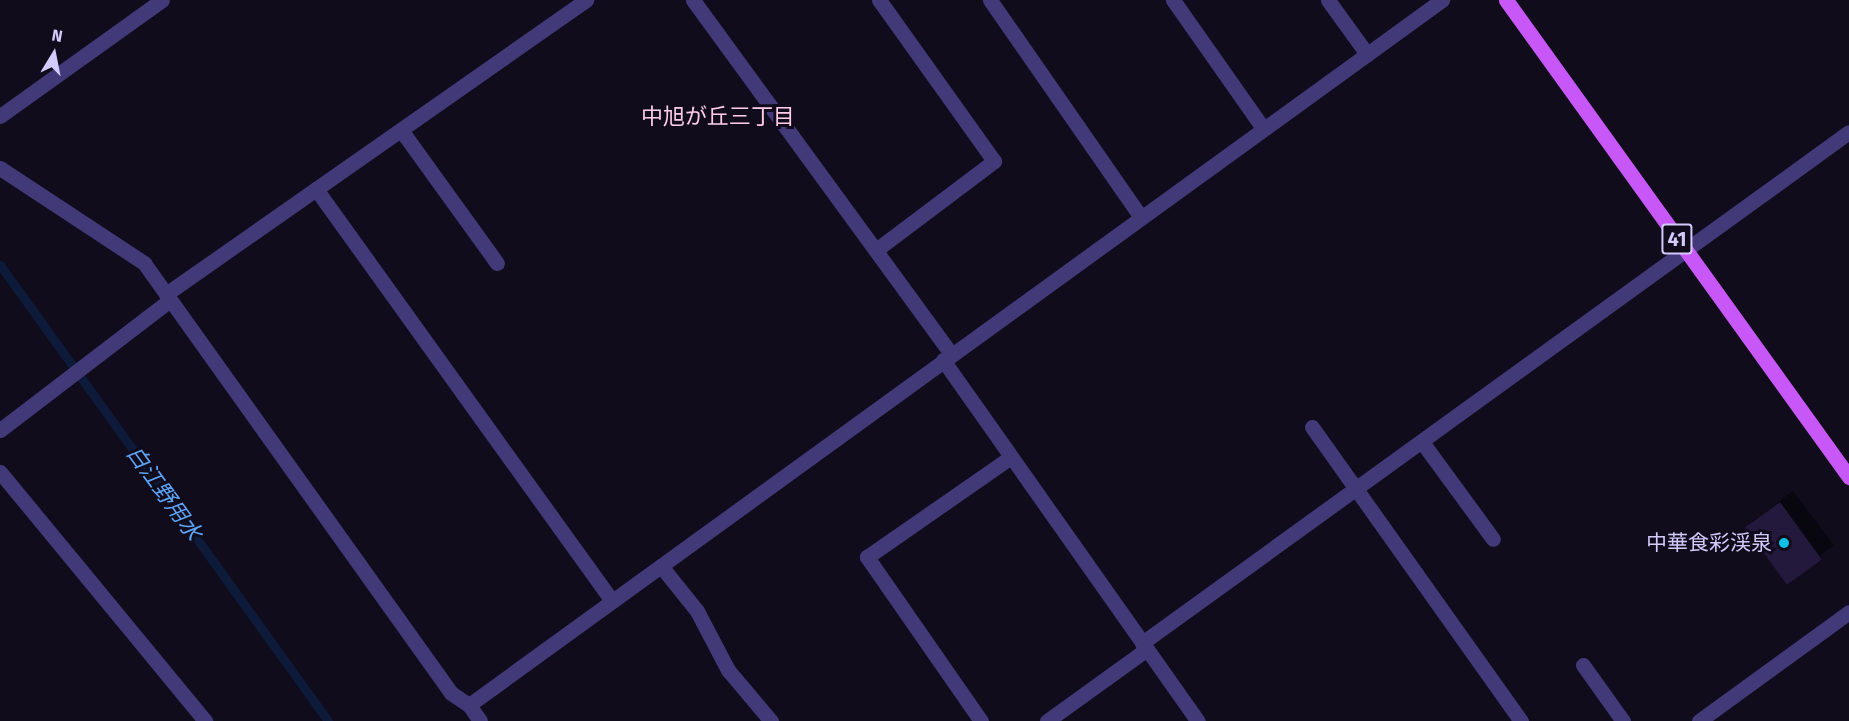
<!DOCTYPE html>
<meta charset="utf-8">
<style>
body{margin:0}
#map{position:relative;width:1849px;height:721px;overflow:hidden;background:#100c1c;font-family:"Fira Sans","Noto Sans JP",sans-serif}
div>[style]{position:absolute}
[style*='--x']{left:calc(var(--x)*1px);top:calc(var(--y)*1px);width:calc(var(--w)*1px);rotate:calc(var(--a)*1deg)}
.shadow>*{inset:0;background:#0007;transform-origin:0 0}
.stream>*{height:9px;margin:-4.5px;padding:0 4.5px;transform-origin:4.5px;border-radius:4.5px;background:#0d1a3a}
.building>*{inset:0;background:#23193c;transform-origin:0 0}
.minor>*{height:15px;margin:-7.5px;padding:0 7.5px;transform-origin:7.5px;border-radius:7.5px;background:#413978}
.major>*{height:15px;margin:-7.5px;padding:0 7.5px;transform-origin:7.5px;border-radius:7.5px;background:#c757f6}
.dots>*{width:16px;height:16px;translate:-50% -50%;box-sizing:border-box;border:3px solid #100c1c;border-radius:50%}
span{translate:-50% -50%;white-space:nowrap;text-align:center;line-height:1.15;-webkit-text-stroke:6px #100c1c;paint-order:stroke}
.shield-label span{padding:2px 4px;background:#100c1c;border:2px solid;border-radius:4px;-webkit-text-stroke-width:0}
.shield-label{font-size:20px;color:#d3cafc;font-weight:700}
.poi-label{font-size:21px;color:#d3cafc}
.right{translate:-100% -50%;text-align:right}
.neighbourhood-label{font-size:22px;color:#fccce7}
.water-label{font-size:22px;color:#5da4f7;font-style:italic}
.north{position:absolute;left:24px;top:24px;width:60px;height:60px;-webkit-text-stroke:4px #100c1c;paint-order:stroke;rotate:10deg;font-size:16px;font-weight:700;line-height:24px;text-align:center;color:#d3cafc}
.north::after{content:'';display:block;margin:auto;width:21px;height:27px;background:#d3cafc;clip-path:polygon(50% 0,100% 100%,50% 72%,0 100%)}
</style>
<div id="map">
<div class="shadow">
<div style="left:1793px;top:491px;width:68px;height:58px;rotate:53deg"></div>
</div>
<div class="stream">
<div style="--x:0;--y:265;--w:562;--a:54.27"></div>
</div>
<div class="building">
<div style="left:1780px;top:502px;width:71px;height:43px;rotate:54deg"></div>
</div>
<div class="minor">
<div style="--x:693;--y:0;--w:438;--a:53.9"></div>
<div style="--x:990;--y:0;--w:263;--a:55.2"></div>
<div style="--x:1173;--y:0;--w:156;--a:54.9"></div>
<div style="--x:1328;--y:0;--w:67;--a:54.2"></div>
<div style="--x:0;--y:116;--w:199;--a:-35.6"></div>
<div style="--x:401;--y:130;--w:164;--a:54.2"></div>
<div style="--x:0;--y:168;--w:173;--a:33.4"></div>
<div style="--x:144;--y:263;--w:528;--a:54.47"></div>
<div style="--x:451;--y:693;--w:22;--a:34"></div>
<div style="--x:469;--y:705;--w:19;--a:55"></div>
<div style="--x:316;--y:189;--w:507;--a:54.3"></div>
<div style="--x:876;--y:250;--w:148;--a:-37"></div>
<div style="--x:994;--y:161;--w:198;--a:-125.5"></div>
<div style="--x:166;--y:294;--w:513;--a:-34.99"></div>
<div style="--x:943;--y:360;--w:442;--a:54.8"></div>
<div style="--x:1312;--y:427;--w:361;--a:54.6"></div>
<div style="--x:0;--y:430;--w:214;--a:-37.4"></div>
<div style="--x:1422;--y:442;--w:120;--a:53.8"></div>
<div style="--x:0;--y:472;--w:323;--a:50.5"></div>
<div style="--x:661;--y:566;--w:58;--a:51.3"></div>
<div style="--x:697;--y:611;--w:67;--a:62.3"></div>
<div style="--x:728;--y:670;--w:67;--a:49.9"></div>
<div style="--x:1142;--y:643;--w:872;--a:-35.86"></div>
<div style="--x:1583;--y:665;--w:69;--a:54.5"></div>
<div style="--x:469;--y:705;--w:1202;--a:-35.93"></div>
<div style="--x:981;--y:721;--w:200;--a:-124.8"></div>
<div style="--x:867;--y:557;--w:175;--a:-34.8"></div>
<div style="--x:1047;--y:721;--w:123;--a:-35.8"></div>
<div style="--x:1699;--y:721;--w:185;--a:-36"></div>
</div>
<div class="major">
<div style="--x:1506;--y:0;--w:588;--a:54.28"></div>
</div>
<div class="dots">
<div style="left:1784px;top:543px;background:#0cc0e6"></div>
</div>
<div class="shield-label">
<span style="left:1677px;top:239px">41</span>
</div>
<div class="poi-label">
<span class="right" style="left:1772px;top:543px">中華食彩渓泉</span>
</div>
<div class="neighbourhood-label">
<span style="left:718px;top:117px">中旭が丘三丁目</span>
</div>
<div class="water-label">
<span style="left:164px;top:493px;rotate:54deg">白江野用水</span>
</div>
<div class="north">N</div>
</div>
